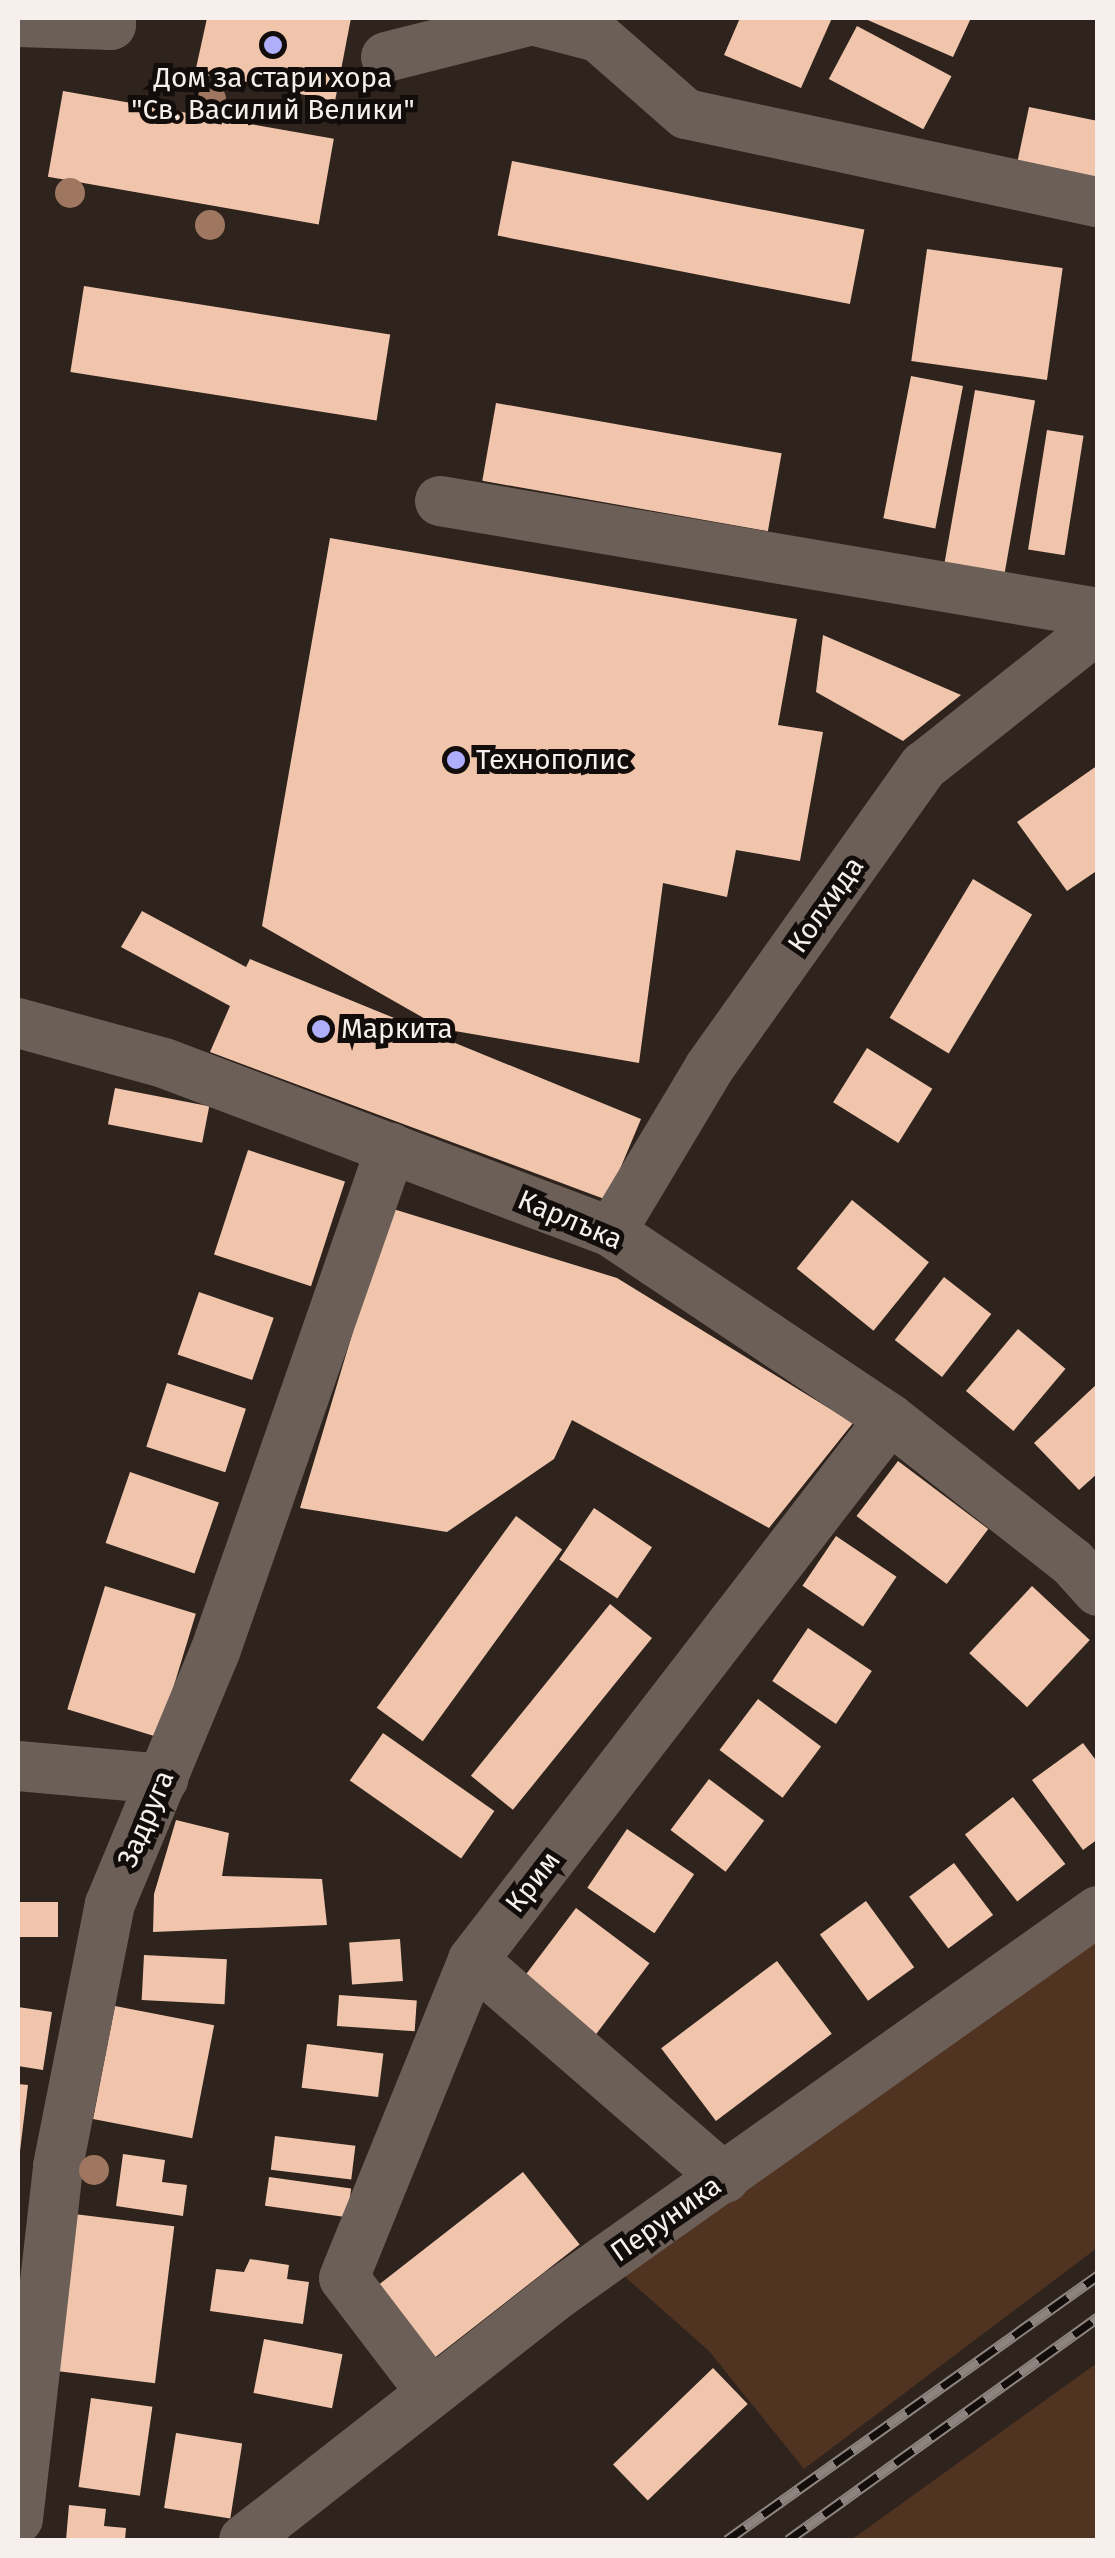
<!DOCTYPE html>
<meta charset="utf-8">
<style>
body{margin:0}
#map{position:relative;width:1115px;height:2558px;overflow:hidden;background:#2e231d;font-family:"Fira Sans",sans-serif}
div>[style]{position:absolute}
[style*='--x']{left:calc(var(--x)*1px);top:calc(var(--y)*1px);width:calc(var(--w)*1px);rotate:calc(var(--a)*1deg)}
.green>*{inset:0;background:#513321}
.building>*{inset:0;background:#f0c5ac;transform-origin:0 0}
.minor>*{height:50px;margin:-25px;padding:0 25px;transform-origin:25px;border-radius:25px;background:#6c5f58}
.rail>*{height:11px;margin-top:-5.5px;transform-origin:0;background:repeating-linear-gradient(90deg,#120d0b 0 22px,#8d847f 0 44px);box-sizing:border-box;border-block:2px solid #8d847f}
.trees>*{width:30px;height:30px;margin:-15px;border-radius:50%;background:#9f7760}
.dots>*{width:28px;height:28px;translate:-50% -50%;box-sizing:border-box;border:5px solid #120d0b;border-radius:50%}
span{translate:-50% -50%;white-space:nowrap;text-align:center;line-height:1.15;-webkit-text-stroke:10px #120d0b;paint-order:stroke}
.poi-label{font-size:28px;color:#f7efeb}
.left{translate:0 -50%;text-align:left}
.street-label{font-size:28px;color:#f7efeb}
.frame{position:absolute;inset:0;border:20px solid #f7efeb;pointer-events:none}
</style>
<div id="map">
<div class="green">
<div style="clip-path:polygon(1097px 1911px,1097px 2248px,804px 2469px,709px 2351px,606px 2260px)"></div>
<div style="clip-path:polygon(1097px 2363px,1097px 2540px,851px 2540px)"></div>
</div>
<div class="building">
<div style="clip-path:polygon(207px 18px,351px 18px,335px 101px,195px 73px)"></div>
<div style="clip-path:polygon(740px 18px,832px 18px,801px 88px,724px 55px)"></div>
<div style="clip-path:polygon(863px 18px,971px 18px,953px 57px)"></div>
<div style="left:857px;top:26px;width:107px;height:60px;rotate:28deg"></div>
<div style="left:63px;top:91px;width:275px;height:87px;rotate:10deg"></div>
<div style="clip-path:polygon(1029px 107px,1098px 121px,1098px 190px,1015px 173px)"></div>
<div style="left:512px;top:161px;width:359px;height:76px;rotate:11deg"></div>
<div style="left:927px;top:249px;width:137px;height:113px;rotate:8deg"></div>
<div style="left:84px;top:286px;width:310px;height:87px;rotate:9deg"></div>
<div style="left:911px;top:376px;width:53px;height:145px;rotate:11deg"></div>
<div style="left:975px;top:390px;width:61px;height:179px;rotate:10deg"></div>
<div style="left:496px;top:403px;width:290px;height:79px;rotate:10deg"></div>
<div style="left:1047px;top:430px;width:37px;height:121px;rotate:9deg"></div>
<div style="clip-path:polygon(330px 538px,797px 619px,778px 725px,823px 732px,800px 861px,736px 850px,727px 897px,663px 883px,639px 1063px,443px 1029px,262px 926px)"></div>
<div style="clip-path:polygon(823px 635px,961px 695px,903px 741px,816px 692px)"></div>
<div style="clip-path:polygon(1098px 765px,1098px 870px,1067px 891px,1017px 822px)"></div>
<div style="left:973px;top:879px;width:69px;height:162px;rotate:31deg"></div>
<div style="clip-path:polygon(142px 911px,246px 967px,250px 959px,641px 1119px,607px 1200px,210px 1052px,230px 1006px,121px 947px)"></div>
<div style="left:867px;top:1048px;width:77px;height:64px;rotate:32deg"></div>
<div style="left:115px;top:1088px;width:96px;height:37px;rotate:11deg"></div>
<div style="left:248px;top:1150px;width:102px;height:110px;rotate:18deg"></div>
<div style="left:852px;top:1200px;width:99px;height:88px;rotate:39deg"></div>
<div style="clip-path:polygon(390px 1208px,617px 1278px,853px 1423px,769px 1528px,572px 1420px,554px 1459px,447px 1532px,300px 1508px)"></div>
<div style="left:944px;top:1277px;width:60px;height:80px;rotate:38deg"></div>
<div style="left:199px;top:1292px;width:79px;height:66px;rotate:19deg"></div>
<div style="left:1018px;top:1329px;width:62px;height:81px;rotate:40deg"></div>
<div style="left:167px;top:1383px;width:83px;height:67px;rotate:18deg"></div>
<div style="clip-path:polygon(1098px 1383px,1098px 1473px,1079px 1490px,1034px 1443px)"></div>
<div style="left:898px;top:1461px;width:113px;height:69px;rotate:37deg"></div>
<div style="left:130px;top:1472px;width:94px;height:75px;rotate:19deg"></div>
<div style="left:594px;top:1508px;width:70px;height:62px;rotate:34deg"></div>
<div style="left:516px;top:1516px;width:57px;height:237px;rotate:36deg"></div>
<div style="left:836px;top:1536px;width:73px;height:60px;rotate:34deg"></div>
<div style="left:105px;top:1586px;width:95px;height:129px;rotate:17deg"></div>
<div style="left:1032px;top:1586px;width:79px;height:92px;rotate:43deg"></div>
<div style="left:610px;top:1604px;width:54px;height:221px;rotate:39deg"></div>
<div style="left:808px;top:1628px;width:77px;height:64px;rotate:34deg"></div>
<div style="left:758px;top:1699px;width:79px;height:64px;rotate:37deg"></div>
<div style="left:383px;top:1733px;width:136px;height:58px;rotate:35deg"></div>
<div style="clip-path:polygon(1083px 1743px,1098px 1763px,1098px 1839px,1083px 1850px,1032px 1780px)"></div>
<div style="left:709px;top:1779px;width:69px;height:64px;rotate:37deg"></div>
<div style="left:1013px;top:1797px;width:85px;height:61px;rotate:52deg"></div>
<div style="clip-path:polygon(176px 1820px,229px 1833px,222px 1876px,322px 1879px,327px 1925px,153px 1932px,154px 1894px)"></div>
<div style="left:627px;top:1829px;width:81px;height:71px;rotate:34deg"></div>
<div style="left:954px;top:1863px;width:65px;height:56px;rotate:53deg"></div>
<div style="left:866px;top:1901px;width:82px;height:57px;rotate:54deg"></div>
<div style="left:18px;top:1902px;width:40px;height:35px"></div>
<div style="left:576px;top:1908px;width:92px;height:89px;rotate:37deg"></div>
<div style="left:400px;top:1939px;width:42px;height:51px;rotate:86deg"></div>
<div style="left:144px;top:1955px;width:83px;height:45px;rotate:3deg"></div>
<div style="left:777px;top:1961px;width:91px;height:145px;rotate:53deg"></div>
<div style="left:339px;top:1995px;width:78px;height:31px;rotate:4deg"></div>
<div style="left:115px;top:2006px;width:101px;height:115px;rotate:11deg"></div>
<div style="clip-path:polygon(18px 2007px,52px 2012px,43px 2070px,18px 2066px)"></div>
<div style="left:307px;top:2044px;width:77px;height:44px;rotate:7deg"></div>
<div style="clip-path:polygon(18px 2084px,28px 2085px,20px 2151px,18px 2151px)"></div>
<div style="left:275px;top:2136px;width:81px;height:34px;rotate:7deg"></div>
<div style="clip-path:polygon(123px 2154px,165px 2160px,162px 2182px,187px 2185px,183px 2216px,116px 2206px)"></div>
<div style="left:523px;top:2172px;width:92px;height:184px;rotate:52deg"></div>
<div style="left:269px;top:2177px;width:83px;height:29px;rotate:8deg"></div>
<div style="left:74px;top:2214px;width:101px;height:158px;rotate:7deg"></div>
<div style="clip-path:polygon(250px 2259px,289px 2265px,287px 2279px,309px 2282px,303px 2324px,210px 2311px,216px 2269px,244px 2272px)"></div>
<div style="left:264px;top:2339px;width:80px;height:55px;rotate:11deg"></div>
<div style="left:713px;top:2368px;width:50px;height:139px;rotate:46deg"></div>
<div style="left:91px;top:2398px;width:62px;height:90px;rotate:8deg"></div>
<div style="left:176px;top:2433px;width:67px;height:76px;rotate:9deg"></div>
<div style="clip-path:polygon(69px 2505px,106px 2509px,104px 2526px,126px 2528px,125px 2540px,66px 2540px)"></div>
</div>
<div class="minor">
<div style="--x:18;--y:22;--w:93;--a:1.8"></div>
<div style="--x:111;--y:25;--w:7;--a:-90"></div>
<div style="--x:386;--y:57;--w:151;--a:-14.2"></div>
<div style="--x:532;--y:20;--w:68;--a:14.4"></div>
<div style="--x:598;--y:37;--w:117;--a:41.2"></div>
<div style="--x:686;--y:114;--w:421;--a:12.1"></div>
<div style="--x:440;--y:501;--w:667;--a:9.66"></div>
<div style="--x:18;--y:1023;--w:151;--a:15.3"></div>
<div style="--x:164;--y:1063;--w:478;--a:20.7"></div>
<div style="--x:611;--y:1232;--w:336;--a:33.8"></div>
<div style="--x:890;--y:1419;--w:231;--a:38.2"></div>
<div style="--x:1072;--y:1562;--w:39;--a:48"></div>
<div style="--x:611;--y:1232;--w:191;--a:-59.1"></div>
<div style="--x:709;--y:1068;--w:371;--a:-54.6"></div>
<div style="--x:924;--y:766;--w:222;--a:-38.4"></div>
<div style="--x:18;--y:1766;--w:146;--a:5.1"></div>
<div style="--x:473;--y:1960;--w:333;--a:40.9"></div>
<div style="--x:431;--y:2392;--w:143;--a:-127.3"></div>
<div style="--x:344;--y:2278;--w:343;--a:-67.9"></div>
<div style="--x:473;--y:1960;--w:683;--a:-52.38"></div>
<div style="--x:18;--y:2519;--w:355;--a:-83.5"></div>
<div style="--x:58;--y:2166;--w:267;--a:-78.8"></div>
<div style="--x:110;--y:1904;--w:273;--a:-67.4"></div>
<div style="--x:215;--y:1652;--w:534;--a:-70.75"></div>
<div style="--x:244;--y:2540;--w:400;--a:-38.1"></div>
<div style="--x:559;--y:2293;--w:661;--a:-35.33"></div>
</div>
<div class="rail">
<div style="--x:727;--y:2540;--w:456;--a:-35.5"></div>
<div style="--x:788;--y:2540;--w:382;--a:-35.7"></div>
</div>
<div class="trees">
<div style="left:211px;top:99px"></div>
<div style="left:70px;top:193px"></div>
<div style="left:210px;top:225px"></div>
<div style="left:94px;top:2170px"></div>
</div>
<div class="dots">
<div style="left:273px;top:45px;background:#aeaefb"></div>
<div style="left:456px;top:760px;background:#aeaefb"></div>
<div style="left:321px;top:1029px;background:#aeaefb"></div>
</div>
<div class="poi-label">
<span style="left:273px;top:94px">Дом за стари хора<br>"Св. Василий Велики"</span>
<span class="left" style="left:476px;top:760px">Технополис</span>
<span class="left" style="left:341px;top:1029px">Маркита</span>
</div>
<div class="street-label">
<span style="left:826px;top:905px;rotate:-55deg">Колхида</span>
<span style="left:570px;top:1220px;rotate:23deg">Карлъка</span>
<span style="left:146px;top:1819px;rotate:-67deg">Задруга</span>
<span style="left:533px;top:1882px;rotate:-52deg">Крим</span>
<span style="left:666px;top:2219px;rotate:-35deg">Перуника</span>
</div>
<div class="frame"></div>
</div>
